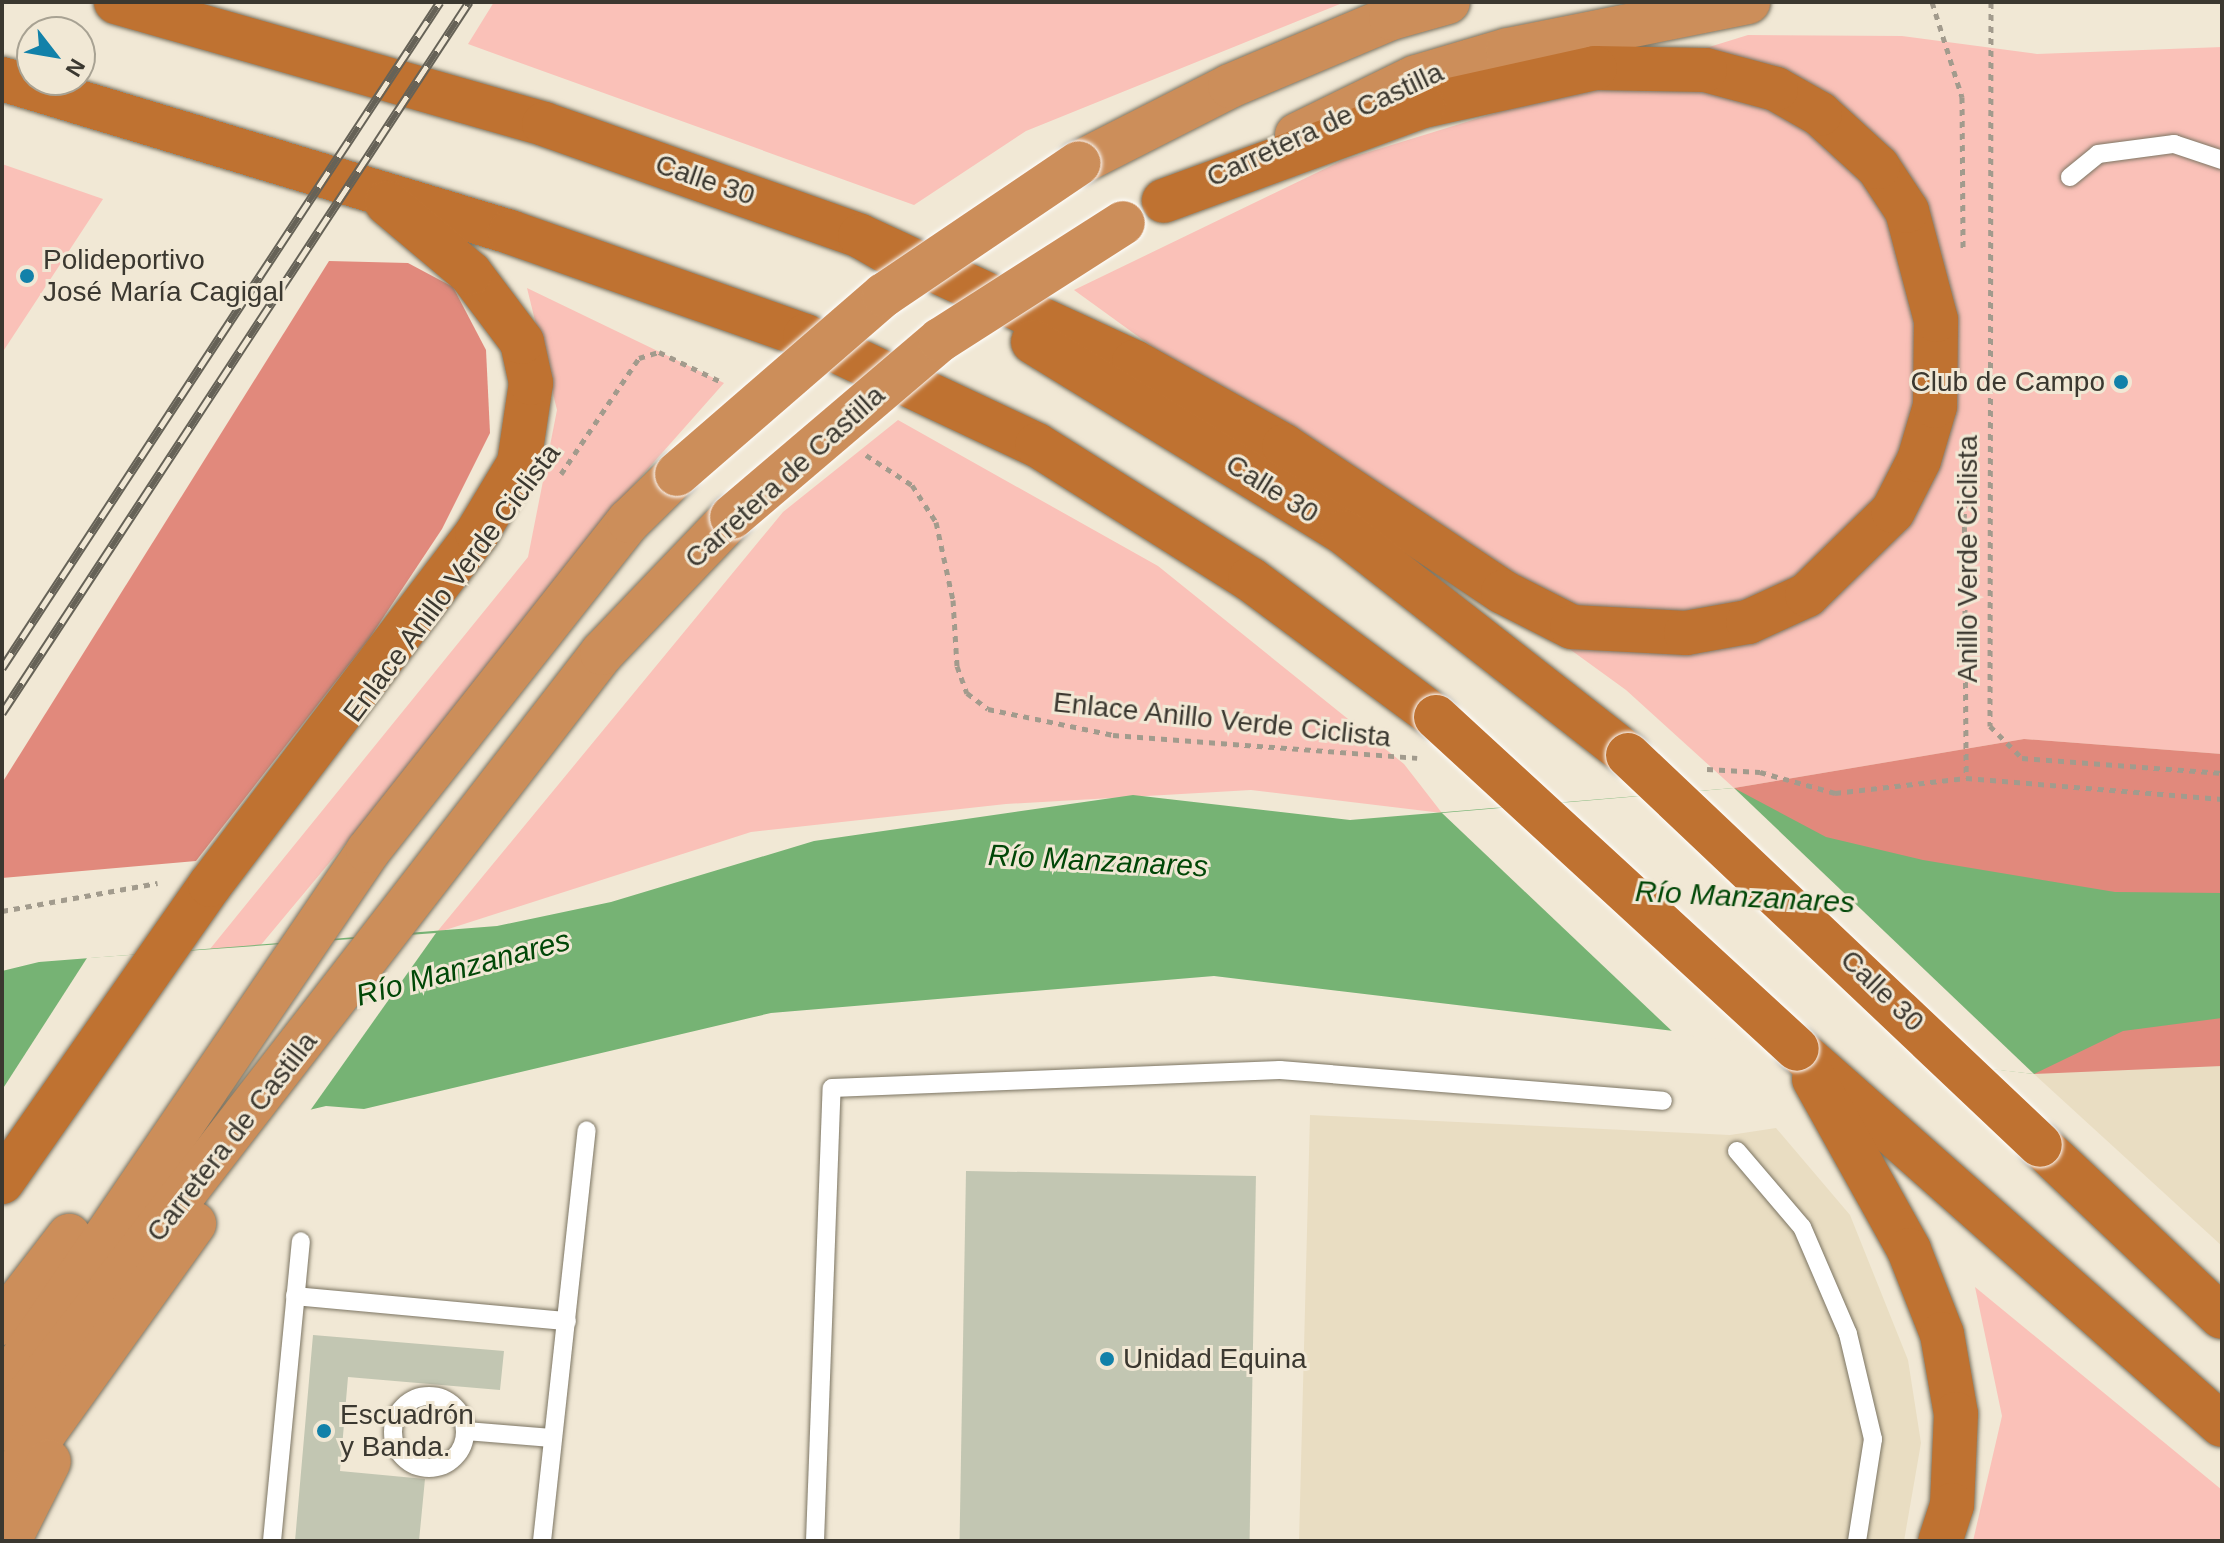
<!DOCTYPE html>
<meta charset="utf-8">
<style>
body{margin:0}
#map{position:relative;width:2224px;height:1543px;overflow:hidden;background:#f1e8d5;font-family:Helvetica,sans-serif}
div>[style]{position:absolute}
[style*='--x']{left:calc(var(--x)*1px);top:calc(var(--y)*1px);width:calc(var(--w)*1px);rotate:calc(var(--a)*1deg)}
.built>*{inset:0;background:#e9ddc2}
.green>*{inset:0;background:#fac1b8}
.forest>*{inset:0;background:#e1897c}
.water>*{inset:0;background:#76b374}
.pier>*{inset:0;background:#f1e8d5}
.building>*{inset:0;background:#c2c6b2;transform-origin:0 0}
.path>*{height:5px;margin-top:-2.5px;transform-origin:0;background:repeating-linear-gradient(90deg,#a29b8d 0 6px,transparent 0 12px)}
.roads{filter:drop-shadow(0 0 2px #7c7563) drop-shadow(0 0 2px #7c7563)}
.service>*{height:18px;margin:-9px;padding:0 9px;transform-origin:9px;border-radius:9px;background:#fff}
.service>.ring{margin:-9px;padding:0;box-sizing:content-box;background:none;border:18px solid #fff;border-radius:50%}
.trunk>*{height:44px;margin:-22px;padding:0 22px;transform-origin:22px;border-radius:22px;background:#cc8e5a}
.motorway>*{height:44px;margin:-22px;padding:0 22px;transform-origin:22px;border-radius:22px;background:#bf7231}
.rail>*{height:9px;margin-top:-4.5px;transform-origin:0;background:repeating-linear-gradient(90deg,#f1e8d5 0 18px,#666257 0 36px);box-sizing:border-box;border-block:2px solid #666257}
.bridges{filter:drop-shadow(0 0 2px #fff) drop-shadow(0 0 2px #fff)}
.trunk-bridge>*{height:44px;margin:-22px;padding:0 22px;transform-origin:22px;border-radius:22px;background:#cc8e5a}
.motorway-bridge>*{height:44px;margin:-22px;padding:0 22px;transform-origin:22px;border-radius:22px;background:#bf7231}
.dots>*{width:22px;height:22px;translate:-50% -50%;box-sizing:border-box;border:4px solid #f1e8d5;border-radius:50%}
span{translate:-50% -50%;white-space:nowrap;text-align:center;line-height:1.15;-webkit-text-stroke:6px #f1e8d5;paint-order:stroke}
.street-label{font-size:28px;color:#3b3830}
.poi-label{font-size:28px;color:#3b3830}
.left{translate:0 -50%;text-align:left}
.right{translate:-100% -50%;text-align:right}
.water-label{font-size:30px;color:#014707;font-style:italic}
.frame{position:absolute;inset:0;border:4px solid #3b3830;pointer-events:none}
.north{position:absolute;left:16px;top:16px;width:80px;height:80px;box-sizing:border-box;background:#f1e8d5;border:2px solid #a8a293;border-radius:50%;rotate:121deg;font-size:22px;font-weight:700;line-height:32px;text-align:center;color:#3b3830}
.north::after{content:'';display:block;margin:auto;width:28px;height:36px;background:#1281a9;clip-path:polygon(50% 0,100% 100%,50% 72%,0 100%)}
</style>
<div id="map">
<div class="built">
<div style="clip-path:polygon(2152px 1064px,2222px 1066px,2222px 1246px,2034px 1074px)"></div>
<div style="clip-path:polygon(1310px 1115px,1730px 1135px,1776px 1128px,1850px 1215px,1908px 1360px,1921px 1443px,1904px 1541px,1299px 1541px)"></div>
</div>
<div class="green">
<div style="clip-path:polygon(494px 2px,1345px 2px,1026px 131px,914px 205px,468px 44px)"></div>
<div style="clip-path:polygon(1748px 35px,1902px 36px,2037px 54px,2222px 47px,2222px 754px,2024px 739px,1734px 788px,1626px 690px,1074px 290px,1343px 160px)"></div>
<div style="clip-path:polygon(2px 164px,103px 199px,2px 353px)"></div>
<div style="clip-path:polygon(527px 288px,724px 383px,608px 514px,491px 669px,260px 946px,210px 949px,528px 557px,557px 410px)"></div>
<div style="clip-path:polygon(898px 420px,1158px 566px,1404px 764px,1442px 813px,1251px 790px,1006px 804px,751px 832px,436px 933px,783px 512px)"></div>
<div style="clip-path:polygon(1975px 1287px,2222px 1490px,2222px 1541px,1973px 1541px,2002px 1416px)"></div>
</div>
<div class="forest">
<div style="clip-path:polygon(329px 261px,408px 263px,453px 287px,486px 350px,490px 433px,442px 529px,369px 639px,196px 861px,2px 878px,2px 783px)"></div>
<div style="clip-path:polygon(2024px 739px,2222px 754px,2222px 1066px,2034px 1074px,1734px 788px)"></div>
</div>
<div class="water">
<div style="clip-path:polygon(1734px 788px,1826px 837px,1923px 860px,2115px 892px,2222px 893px,2222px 1018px,2123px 1031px,2034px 1074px,1214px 976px,771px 1013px,364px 1109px,326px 1106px,2px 1183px,2px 971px,39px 962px,497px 926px,611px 902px,814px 841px,1133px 795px,1350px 820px)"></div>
</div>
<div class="pier">
<div style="clip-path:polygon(1734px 788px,2034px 1074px,1675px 1034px,1442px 813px)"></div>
<div style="clip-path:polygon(436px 933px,307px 1115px,2px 1185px,2px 1090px,87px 958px)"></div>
</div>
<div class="building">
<div style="left:966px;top:1171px;width:290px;height:370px;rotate:1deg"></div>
<div style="clip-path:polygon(313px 1335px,504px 1351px,500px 1390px,348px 1377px,340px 1471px,425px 1479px,419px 1541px,295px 1541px)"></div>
</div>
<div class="path">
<div style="--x:1932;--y:2;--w:100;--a:72.5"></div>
<div style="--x:1962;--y:97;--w:151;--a:89.6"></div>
<div style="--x:1991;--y:2;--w:724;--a:90.08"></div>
<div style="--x:1990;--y:726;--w:45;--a:45"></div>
<div style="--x:2022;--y:758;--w:201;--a:4.3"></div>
<div style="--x:866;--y:455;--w:55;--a:33.1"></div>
<div style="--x:912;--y:485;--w:44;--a:57"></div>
<div style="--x:936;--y:522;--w:80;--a:77.7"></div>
<div style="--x:953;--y:600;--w:66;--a:86.5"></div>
<div style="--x:957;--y:666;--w:29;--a:70"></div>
<div style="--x:967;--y:693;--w:26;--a:37"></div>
<div style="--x:988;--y:709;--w:128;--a:11.7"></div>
<div style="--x:1113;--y:735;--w:305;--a:4.3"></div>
<div style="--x:1964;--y:466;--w:312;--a:89.6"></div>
<div style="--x:561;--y:474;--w:140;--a:-56.1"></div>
<div style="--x:639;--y:358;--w:21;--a:-17"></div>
<div style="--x:659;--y:352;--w:70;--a:25.5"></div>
<div style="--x:1707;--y:769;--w:53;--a:3.2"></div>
<div style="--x:1760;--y:772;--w:78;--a:15.6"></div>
<div style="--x:1835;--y:793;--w:132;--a:-6.5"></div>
<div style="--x:1966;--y:778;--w:257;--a:4.7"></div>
<div style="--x:2;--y:911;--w:158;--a:-10.2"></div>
</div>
<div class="roads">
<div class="service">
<div style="--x:2070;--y:177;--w:36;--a:-39"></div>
<div style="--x:2098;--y:154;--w:77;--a:-7.5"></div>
<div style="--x:2174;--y:144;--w:51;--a:18.4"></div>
<div style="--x:1737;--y:1151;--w:100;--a:49.5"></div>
<div style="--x:1802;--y:1227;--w:116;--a:66.7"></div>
<div style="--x:1848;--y:1334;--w:108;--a:76.6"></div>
<div style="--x:1873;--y:1439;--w:103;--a:98.9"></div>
<div style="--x:295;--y:1296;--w:273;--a:5.3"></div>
<div class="ring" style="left:393px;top:1396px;width:54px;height:54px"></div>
<div style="--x:466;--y:1431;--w:86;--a:4.7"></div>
<div style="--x:272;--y:1541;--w:301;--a:-84.5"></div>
<div style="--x:542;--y:1541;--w:413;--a:-83.8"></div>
<div style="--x:815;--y:1541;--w:453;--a:-87.9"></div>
<div style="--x:832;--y:1088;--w:448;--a:-2.3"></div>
<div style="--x:1280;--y:1070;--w:384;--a:4.6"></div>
</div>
<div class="trunk">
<div style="--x:1297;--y:135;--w:132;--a:-26"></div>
<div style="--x:1416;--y:77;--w:96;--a:-16.4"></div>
<div style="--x:1508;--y:50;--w:245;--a:-11.3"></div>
<div style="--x:1079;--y:163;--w:169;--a:-27"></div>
<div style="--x:1230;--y:86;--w:175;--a:-22.9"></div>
<div style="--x:1391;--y:18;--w:59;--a:-15.7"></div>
<div style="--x:2;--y:1323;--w:110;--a:-52.4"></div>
<div style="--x:2;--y:1389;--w:651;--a:-55.77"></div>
<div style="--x:368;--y:851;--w:421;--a:-51.7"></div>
<div style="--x:629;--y:521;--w:67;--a:-44.4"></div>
<div style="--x:2;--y:1429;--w:981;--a:-52.29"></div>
<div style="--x:602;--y:653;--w:188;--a:-46.3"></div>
<div style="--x:2;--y:1492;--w:330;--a:-54.4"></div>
<div style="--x:9;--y:1541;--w:89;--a:-63.4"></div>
</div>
<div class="motorway">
<div style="--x:116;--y:2;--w:445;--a:15.9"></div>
<div style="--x:544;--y:124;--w:335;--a:19.5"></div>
<div style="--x:860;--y:236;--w:30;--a:30"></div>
<div style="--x:2;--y:79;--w:531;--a:16.76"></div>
<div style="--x:510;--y:232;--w:313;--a:19.4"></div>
<div style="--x:805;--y:336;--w:256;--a:25.2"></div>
<div style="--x:1037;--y:445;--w:252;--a:32.2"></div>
<div style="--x:1250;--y:579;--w:232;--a:36.6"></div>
<div style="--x:860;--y:236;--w:302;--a:24.7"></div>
<div style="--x:1134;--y:362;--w:172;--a:29.2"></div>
<div style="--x:1284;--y:446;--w:263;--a:33.7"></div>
<div style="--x:1503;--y:592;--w:77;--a:26.9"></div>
<div style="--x:1572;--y:627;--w:114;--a:3"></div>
<div style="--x:1686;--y:633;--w:63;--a:-10.1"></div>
<div style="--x:1748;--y:622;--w:65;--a:-24.6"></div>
<div style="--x:1807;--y:595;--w:120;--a:-44.3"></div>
<div style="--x:1893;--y:511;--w:57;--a:-63"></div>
<div style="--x:1919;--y:460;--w:56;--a:-73.5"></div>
<div style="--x:1935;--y:406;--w:86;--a:-89.3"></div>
<div style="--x:1936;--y:320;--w:113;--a:-104.9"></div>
<div style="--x:1907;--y:211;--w:53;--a:-123.4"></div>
<div style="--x:1878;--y:167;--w:79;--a:-137.6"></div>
<div style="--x:1820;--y:114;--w:51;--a:-150.4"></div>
<div style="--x:1776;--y:89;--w:73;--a:-165"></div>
<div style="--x:1705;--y:70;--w:110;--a:-179"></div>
<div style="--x:1595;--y:68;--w:176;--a:167.5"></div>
<div style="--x:1423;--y:106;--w:276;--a:159.9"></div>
<div style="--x:1033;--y:342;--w:364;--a:31.5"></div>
<div style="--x:1343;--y:532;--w:362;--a:38"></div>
<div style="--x:1797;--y:1049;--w:567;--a:41.5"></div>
<div style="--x:1814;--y:1079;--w:196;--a:60.9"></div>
<div style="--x:1909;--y:1250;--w:90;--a:68.6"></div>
<div style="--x:1942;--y:1334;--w:81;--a:80.1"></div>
<div style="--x:1956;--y:1414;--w:91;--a:92.5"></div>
<div style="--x:1952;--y:1505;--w:38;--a:108"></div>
<div style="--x:2040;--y:1145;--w:250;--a:43.4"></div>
<div style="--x:2;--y:1182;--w:363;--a:-55"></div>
<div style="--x:210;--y:885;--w:442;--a:-52.8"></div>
<div style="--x:477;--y:533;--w:82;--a:-59"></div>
<div style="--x:519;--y:463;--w:81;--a:-81.5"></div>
<div style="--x:531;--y:383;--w:42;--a:-102.4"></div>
<div style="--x:522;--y:342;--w:86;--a:-127"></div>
<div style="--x:470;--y:273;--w:109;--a:-139.9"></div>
</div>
</div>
<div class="rail">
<div style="--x:2;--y:668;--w:797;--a:-56.67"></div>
<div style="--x:2;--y:713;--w:851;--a:-56.7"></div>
</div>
<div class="bridges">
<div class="trunk-bridge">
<div style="--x:677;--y:474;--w:274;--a:-40.9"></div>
<div style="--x:884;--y:295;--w:235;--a:-34.1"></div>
<div style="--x:732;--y:517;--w:273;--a:-40.4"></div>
<div style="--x:940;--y:340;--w:217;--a:-32.6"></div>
</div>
<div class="motorway-bridge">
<div style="--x:1436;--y:717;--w:490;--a:42.6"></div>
<div style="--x:1628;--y:755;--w:567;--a:43.43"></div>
</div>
</div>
<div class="dots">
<div style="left:27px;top:276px;background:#1281a9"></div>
<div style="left:2121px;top:382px;background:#1281a9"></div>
<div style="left:1107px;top:1359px;background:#1281a9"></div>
<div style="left:324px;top:1431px;background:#1281a9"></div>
</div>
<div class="street-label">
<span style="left:1325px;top:125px;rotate:-25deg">Carretera de Castilla</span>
<span style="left:705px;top:180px;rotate:19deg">Calle 30</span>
<span style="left:785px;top:477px;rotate:-42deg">Carretera de Castilla</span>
<span style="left:1272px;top:489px;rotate:32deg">Calle 30</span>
<span style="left:1968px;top:559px;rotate:-90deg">Anillo Verde Ciclista</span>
<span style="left:452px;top:583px;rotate:-53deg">Enlace Anillo Verde Ciclista</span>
<span style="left:1222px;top:720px;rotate:6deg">Enlace Anillo Verde Ciclista</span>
<span style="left:1882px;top:991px;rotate:44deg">Calle 30</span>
<span style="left:232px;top:1137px;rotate:-52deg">Carretera de Castilla</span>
</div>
<div class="poi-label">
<span class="left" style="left:43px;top:276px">Polideportivo<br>José María Cagigal</span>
<span class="right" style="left:2105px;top:382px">Club de Campo</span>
<span class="left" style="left:1123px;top:1359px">Unidad Equina</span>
<span class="left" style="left:340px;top:1431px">Escuadrón<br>y Banda.</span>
</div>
<div class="water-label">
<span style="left:1098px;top:861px;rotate:3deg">Río Manzanares</span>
<span style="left:1745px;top:897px;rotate:3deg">Río Manzanares</span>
<span style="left:463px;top:968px;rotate:-15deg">Río Manzanares</span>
</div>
<div class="frame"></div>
<div class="north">N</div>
</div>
